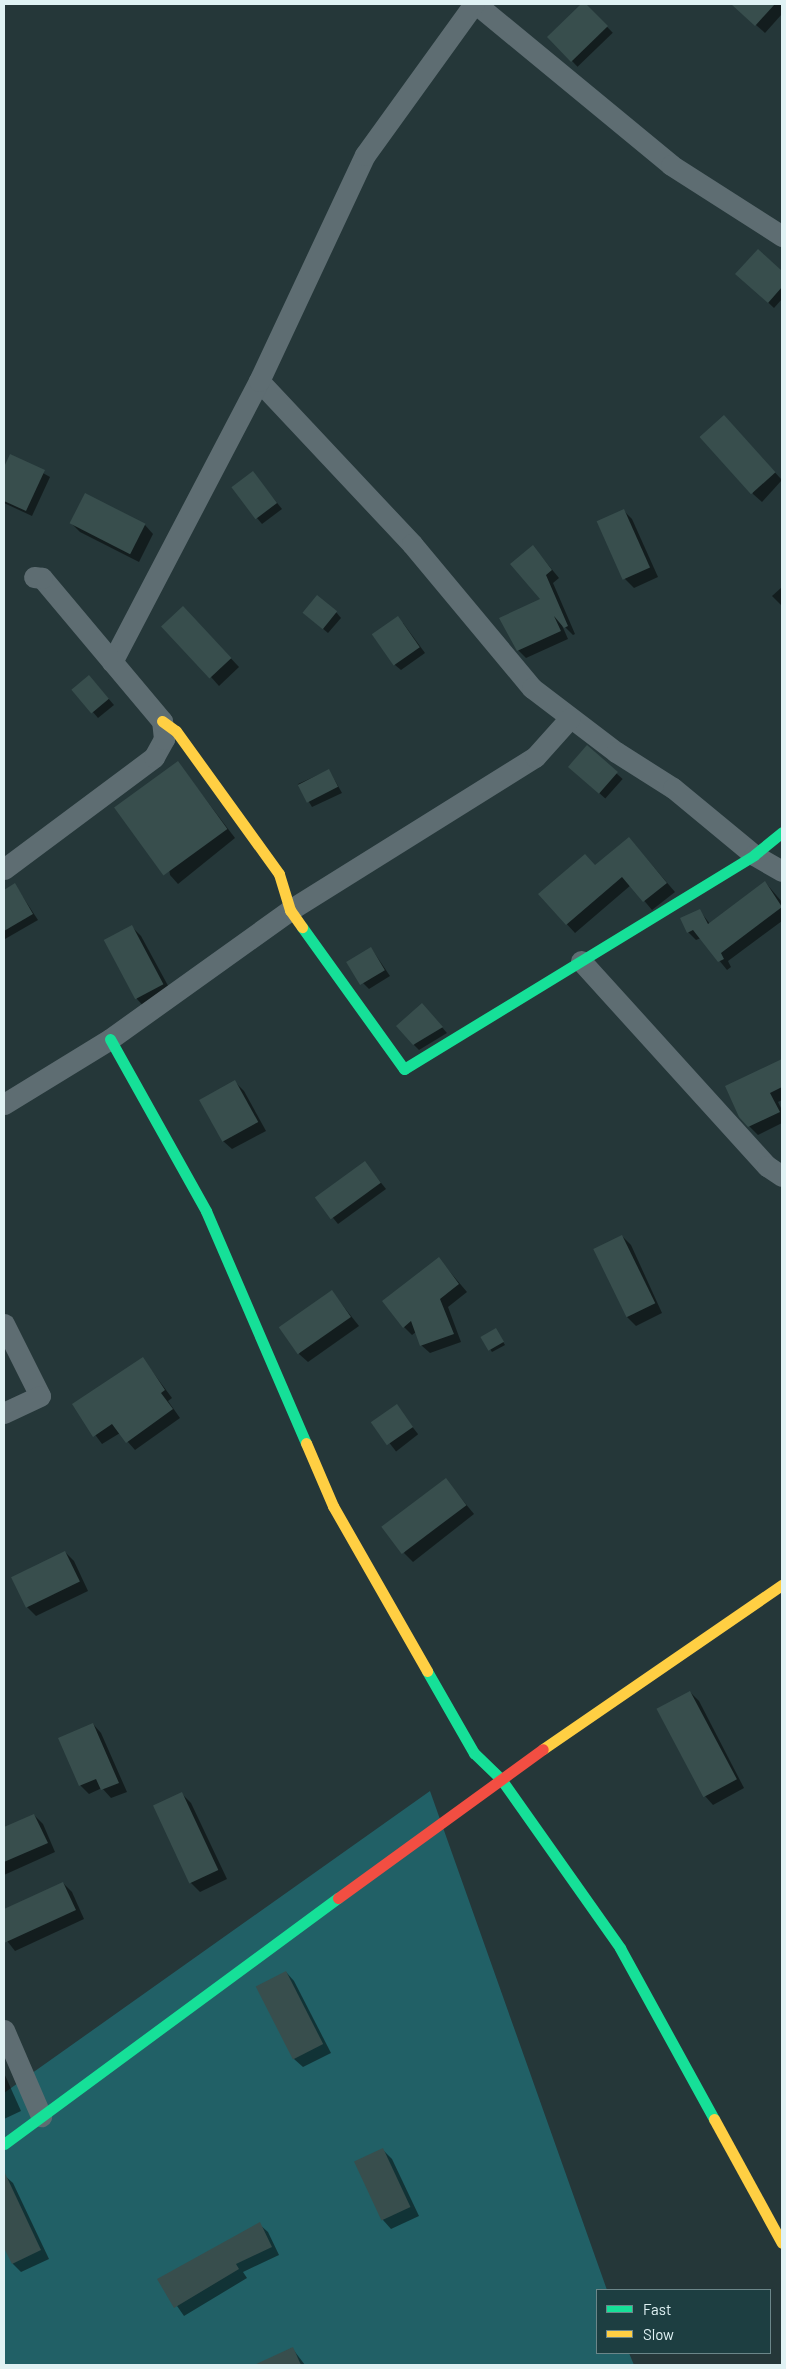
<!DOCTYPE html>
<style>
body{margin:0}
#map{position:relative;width:786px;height:2369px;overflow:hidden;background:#253739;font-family:Barlow,sans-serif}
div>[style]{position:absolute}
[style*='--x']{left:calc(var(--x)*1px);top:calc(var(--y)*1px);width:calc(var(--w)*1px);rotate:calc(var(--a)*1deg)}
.green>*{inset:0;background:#216066}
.shadow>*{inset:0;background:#0007;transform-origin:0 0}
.building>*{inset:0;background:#384e4d;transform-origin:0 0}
.street>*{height:21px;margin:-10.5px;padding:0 10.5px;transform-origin:10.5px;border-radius:10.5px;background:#5e6d72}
.fast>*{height:11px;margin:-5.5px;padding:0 5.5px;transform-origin:5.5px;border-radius:5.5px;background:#16e098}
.slow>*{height:11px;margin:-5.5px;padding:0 5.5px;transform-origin:5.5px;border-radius:5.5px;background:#ffcf43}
.jam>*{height:11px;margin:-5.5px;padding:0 5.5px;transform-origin:5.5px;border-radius:5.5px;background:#f24e42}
span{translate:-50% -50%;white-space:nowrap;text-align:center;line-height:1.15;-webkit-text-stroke:4px #1d3e41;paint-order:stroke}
.frame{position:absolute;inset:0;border:5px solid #e0f2f4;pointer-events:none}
.legend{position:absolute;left:596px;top:2289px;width:175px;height:65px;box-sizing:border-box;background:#1d3e41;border:1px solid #6b8689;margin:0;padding:6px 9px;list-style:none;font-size:15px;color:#e0f2f4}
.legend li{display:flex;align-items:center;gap:10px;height:25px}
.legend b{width:25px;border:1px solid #6b8689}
</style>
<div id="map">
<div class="green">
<div style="clip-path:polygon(430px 1791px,607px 2290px,597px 2290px,597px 2353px,629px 2353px,634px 2365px,4px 2365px,4px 2093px)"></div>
</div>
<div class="shadow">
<div style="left:585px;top:4px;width:40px;height:49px;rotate:46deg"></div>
<div style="clip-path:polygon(732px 4px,782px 4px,782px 14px,765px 33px)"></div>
<div style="clip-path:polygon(758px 251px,782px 273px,782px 299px,774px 308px,743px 279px)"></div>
<div style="clip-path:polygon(732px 426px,782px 480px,762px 502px,753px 494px)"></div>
<div style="clip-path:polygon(11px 455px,50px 477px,32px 516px,4px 503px,4px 470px)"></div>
<div style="clip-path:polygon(253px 473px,282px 509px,262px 524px,257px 518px)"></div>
<div style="clip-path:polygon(86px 495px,145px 525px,153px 534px,139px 562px,80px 532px,71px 523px)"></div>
<div style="clip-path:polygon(623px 510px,632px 519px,658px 577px,634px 588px,625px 579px)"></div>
<div style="clip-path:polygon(540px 555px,559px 578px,553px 583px,575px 634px,573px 635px,561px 623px,568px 639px,526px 658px,518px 650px,542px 600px)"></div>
<div style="clip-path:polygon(782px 587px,782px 606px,772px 596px)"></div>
<div style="clip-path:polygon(336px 612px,341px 618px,328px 633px,309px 617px)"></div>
<div style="clip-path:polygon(191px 616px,239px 667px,219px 686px,211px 677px)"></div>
<div style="clip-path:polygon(403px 623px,425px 653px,401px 670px,395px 665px)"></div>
<div style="clip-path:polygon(95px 683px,114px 705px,98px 718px,74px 690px)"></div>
<div style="left:587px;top:747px;width:48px;height:26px;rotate:42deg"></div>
<div style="clip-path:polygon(178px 763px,235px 838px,178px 884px,170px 875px,155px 781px)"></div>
<div style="clip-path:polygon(329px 770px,342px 793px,312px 807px,298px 784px)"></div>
<div style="clip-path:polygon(629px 838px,675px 892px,652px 910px,631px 885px,575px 933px,540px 895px,595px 866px)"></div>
<div style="clip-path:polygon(765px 882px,782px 902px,782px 921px,728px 961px,731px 967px,727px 970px,701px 938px,696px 940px,688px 932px,700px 911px,710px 924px)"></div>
<div style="clip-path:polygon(15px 885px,38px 920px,5px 939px,4px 891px)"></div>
<div style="clip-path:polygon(132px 927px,141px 936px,172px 993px,145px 1008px,137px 999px)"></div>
<div style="clip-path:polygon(371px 948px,390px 976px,369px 989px,363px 983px)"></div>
<div style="clip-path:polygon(428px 1011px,447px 1033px,419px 1050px,414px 1045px)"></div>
<div style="clip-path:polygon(780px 1061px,782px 1100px,778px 1102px,782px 1110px,782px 1123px,758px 1135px,749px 1126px)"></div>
<div style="clip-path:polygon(235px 1082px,244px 1091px,266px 1131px,232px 1149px,223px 1141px,201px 1101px)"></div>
<div style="clip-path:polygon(370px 1169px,386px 1189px,338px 1224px,317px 1198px)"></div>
<div style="clip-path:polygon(622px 1236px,631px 1245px,662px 1313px,636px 1326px,627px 1317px)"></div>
<div style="clip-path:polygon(439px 1259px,467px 1292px,448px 1307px,461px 1342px,430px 1353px,421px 1345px,416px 1332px,412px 1335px,404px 1327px)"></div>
<div style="clip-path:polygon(332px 1292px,359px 1326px,308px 1362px,299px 1354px)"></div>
<div style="clip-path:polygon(496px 1330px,505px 1345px,492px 1352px,482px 1337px)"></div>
<div style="clip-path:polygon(143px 1359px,172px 1398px,168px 1401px,180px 1418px,135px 1450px,120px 1433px,102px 1444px,73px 1405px)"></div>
<div style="left:396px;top:1406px;width:36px;height:28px;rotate:52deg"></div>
<div style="clip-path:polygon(446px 1480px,474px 1514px,413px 1562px,404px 1553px)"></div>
<div style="clip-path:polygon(65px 1552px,74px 1561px,88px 1591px,36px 1616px,27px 1607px)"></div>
<div style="clip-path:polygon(690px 1692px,699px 1701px,744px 1788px,713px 1805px,705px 1796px)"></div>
<div style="clip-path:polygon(93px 1724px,101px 1733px,127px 1792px,111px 1798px,102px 1788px,89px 1794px,80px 1785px)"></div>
<div style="clip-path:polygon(182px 1794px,191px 1803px,227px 1879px,200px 1892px,191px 1883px)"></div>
<div style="clip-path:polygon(34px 1815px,43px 1824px,55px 1852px,4px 1875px,4px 1829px)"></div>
<div style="clip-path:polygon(63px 1883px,72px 1892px,84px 1919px,15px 1951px,4px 1937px,4px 1910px)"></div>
<div style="clip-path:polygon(286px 1972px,294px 1981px,331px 2053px,303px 2067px,294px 2059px)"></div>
<div style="clip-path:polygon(4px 2073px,21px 2111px,4px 2119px)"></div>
<div style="clip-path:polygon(383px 2150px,392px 2159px,419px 2216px,391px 2229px,383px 2220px)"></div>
<div style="clip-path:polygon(4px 2175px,13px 2183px,49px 2259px,21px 2272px,13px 2264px,4px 2245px)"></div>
<div style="clip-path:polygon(259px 2224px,268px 2232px,279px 2255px,243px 2272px,247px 2278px,184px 2316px,159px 2280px)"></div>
<div style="clip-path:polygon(292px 2348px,305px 2365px,270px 2365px,268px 2360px)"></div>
</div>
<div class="building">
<div style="clip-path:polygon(581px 4px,586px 4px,608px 26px,571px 62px,547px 37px)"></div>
<div style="clip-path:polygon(731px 4px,775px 4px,755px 26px)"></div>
<div style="clip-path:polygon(758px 249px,782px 271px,782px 287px,768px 303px,735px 274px)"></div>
<div style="left:724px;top:415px;width:77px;height:33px;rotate:48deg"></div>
<div style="clip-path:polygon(10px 454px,45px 470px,26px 511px,4px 501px,4px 467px)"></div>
<div style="left:253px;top:471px;width:40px;height:27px;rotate:53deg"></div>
<div style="left:85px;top:493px;width:68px;height:34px;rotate:27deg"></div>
<div style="left:624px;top:509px;width:64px;height:30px;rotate:66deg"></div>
<div style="clip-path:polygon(533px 545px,552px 570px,546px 575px,568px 626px,564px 628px,554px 616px,561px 631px,517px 651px,499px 618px,540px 599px,510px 564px)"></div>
<div style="left:317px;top:595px;width:26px;height:23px;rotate:39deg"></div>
<div style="left:183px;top:606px;width:71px;height:30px;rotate:47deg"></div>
<div style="left:398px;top:616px;width:38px;height:32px;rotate:55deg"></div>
<div style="left:89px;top:675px;width:31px;height:23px;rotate:50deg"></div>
<div style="left:587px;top:745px;width:41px;height:29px;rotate:41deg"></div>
<div style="left:178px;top:761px;width:84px;height:79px;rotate:54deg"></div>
<div style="left:329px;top:769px;width:20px;height:35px;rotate:63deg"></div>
<div style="clip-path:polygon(629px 837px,667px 883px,643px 902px,622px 877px,566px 925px,538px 894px,585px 854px,595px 865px)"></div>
<div style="clip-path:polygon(765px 881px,782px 907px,721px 953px,724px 959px,718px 962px,693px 930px,687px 933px,680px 918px,700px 909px,708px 924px)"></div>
<div style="clip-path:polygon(15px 883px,33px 914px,4px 931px,4px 890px)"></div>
<div style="left:132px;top:925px;width:67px;height:32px;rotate:62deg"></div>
<div style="left:371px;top:947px;width:27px;height:29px;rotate:59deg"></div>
<div style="clip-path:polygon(422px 1003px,443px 1027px,413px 1045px,396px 1026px)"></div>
<div style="clip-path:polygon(782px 1059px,782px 1087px,770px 1093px,780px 1112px,748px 1127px,739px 1117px,725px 1086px)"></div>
<div style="left:235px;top:1080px;width:48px;height:41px;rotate:61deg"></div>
<div style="left:365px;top:1161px;width:27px;height:62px;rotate:54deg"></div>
<div style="left:622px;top:1235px;width:76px;height:32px;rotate:64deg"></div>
<div style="clip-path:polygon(439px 1257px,459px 1284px,440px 1299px,454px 1334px,420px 1346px,411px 1321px,403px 1328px,382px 1301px)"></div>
<div style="left:332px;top:1290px;width:33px;height:65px;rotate:55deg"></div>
<div style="left:496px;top:1328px;width:16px;height:18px;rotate:60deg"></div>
<div style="clip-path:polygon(143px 1357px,165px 1390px,161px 1393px,173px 1409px,126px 1443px,112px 1424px,93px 1437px,72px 1404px)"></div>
<div style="left:397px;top:1404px;width:28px;height:32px;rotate:55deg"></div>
<div style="left:446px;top:1478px;width:34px;height:81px;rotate:53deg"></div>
<div style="left:65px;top:1551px;width:34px;height:60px;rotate:64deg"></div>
<div style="left:690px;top:1691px;width:100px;height:38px;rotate:62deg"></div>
<div style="clip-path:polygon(93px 1723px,119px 1783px,101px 1790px,96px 1779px,79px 1786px,58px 1738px)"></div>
<div style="left:182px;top:1792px;width:86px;height:32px;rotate:65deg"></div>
<div style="clip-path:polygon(34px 1814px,48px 1843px,4px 1862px,4px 1827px)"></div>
<div style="clip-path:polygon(63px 1882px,76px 1910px,4px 1943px,4px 1909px)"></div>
<div style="left:286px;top:1971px;width:82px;height:34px;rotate:63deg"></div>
<div style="left:383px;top:2148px;width:65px;height:32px;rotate:65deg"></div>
<div style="clip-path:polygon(4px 2171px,41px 2250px,12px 2264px,4px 2248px)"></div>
<div style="clip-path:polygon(260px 2222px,272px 2247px,236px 2264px,239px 2269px,174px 2308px,157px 2279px)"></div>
<div style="clip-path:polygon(293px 2347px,301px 2365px,254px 2365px)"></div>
</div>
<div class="street">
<div style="--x:476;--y:4;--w:253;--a:39.5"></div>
<div style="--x:671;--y:165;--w:132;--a:32.6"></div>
<div style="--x:259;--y:381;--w:224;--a:46.8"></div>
<div style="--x:412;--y:544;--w:187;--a:50.2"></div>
<div style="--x:532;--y:688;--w:106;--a:37.3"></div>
<div style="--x:616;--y:752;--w:67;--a:32.3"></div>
<div style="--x:673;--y:788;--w:105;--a:39.6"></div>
<div style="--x:754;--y:855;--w:32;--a:30"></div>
<div style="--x:112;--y:662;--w:317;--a:-62.4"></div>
<div style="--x:259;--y:381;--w:250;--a:-64.9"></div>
<div style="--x:365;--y:155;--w:186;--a:-54.2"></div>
<div style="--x:4;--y:869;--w:187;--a:-36.7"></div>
<div style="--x:154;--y:757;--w:21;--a:-61"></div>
<div style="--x:164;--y:739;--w:18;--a:-96"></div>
<div style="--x:162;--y:721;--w:187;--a:-130"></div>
<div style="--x:42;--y:578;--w:8;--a:-173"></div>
<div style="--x:581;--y:961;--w:277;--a:47.8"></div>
<div style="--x:767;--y:1166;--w:18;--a:34"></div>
<div style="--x:4;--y:1104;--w:124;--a:-31.5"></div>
<div style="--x:110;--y:1039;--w:221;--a:-35.6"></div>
<div style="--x:290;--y:910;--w:289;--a:-32"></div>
<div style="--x:535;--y:757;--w:52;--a:-48.1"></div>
<div style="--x:4;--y:1324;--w:80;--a:63.4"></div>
<div style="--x:40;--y:1396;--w:40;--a:155"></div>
<div style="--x:4;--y:2030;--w:94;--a:66.7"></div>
</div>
<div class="fast">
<div style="--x:302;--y:927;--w:175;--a:54.3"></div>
<div style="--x:404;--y:1069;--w:410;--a:-31.4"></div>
<div style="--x:754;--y:855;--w:36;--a:-39"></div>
<div style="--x:110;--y:1039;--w:197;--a:60.8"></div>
<div style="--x:206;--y:1211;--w:253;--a:66.7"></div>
<div style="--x:427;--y:1671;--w:95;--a:60.2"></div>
<div style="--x:474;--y:1753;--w:37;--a:44"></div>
<div style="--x:501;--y:1779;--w:207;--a:54.8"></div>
<div style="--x:620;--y:1948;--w:195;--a:61.2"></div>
<div style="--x:4;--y:2144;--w:415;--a:-36.4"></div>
</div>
<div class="slow">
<div style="--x:162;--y:721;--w:17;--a:36"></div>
<div style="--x:176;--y:731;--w:176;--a:54.2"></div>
<div style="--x:279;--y:874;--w:38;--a:73"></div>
<div style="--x:290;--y:910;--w:21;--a:55"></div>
<div style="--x:306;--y:1443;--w:69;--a:66.8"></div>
<div style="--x:333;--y:1506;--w:190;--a:60.3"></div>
<div style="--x:543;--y:1749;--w:290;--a:-34.5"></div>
<div style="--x:714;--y:2119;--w:141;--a:61.3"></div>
</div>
<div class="jam">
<div style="--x:338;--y:1898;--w:253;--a:-36"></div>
</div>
<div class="frame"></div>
<ul class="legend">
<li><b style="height:6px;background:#16e098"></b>Fast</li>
<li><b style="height:6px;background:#ffcf43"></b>Slow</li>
</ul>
</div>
